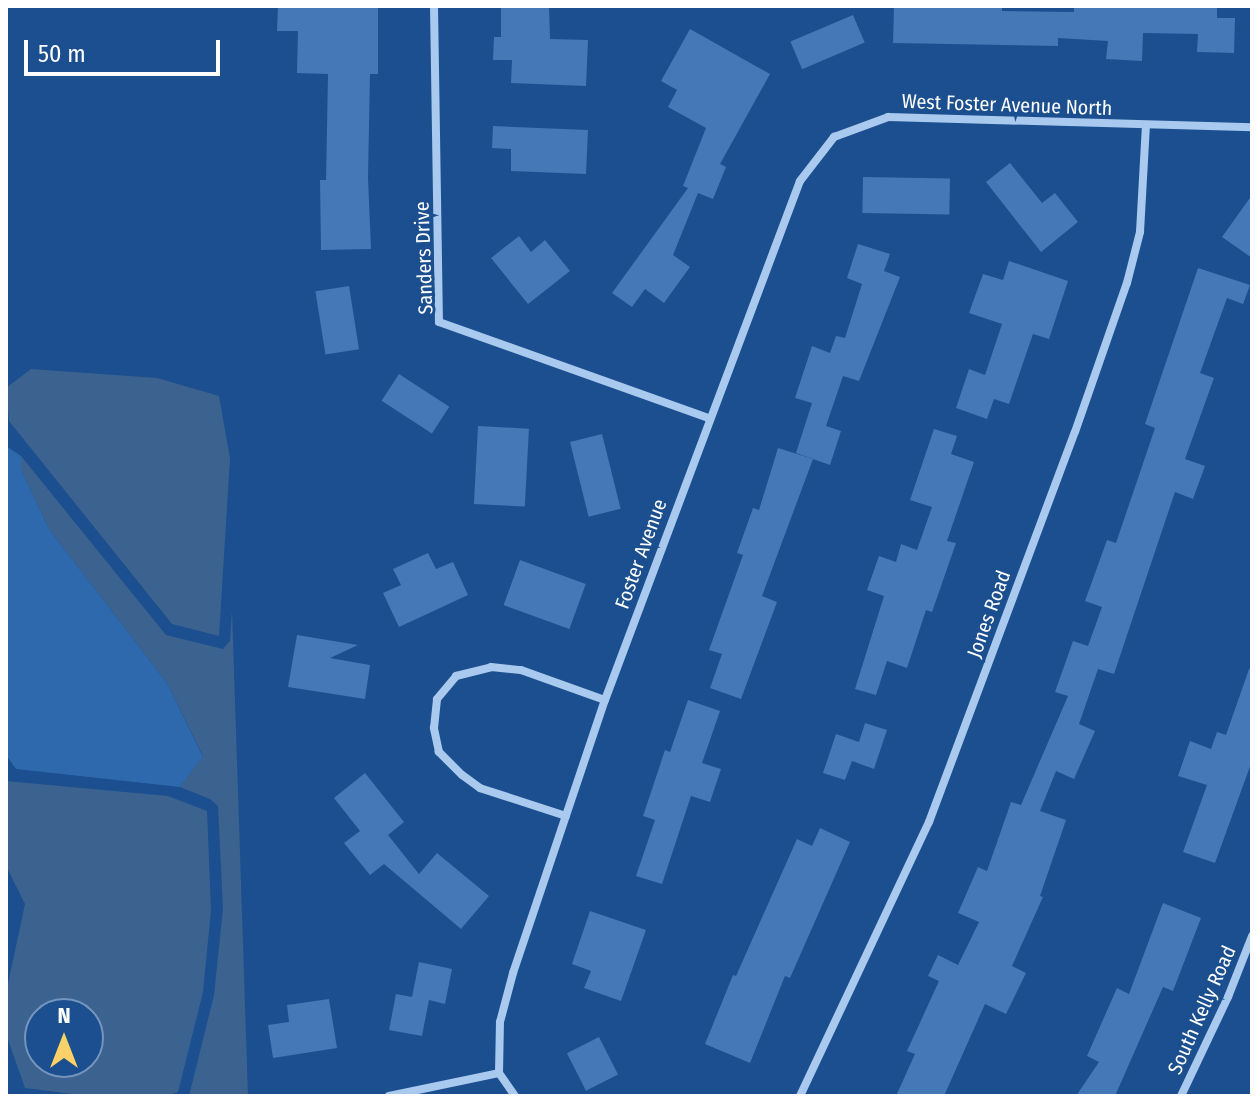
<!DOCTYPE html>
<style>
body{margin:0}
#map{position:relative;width:1258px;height:1102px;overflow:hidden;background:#1b4f8f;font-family:"Fira Sans Condensed",sans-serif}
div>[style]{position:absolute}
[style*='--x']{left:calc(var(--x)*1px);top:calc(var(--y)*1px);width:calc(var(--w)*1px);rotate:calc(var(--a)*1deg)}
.green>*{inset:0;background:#2e69ad}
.water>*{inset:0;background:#3c6290}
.building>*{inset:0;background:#4478b7;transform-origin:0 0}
.minor>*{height:8px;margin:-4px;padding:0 4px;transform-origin:4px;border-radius:4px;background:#a9c9ee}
span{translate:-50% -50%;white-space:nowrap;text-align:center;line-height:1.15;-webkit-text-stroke:6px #1b4f8f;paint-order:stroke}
.street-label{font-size:20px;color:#fff}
.frame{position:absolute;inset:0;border:8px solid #fff;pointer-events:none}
.north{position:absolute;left:24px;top:998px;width:80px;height:80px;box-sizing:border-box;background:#1b4f8f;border:2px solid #7695bc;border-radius:50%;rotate:0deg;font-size:22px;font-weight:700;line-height:32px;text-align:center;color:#fff}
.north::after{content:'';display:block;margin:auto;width:28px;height:36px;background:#ffd166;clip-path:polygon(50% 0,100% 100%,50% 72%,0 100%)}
.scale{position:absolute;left:24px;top:40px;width:196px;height:36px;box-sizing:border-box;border:4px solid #fff;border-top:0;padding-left:10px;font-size:24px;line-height:28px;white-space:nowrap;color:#fff;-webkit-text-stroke:6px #1b4f8f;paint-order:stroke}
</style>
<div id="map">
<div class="green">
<div style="clip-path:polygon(6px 446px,21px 456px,21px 469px,49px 529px,167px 683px,203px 757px,180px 787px,16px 769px,6px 755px)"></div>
</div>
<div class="water">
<div style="clip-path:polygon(31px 369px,157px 378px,219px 396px,230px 458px,219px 636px,172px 624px,9px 421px,6px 388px)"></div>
<div style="clip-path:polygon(21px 456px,166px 635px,223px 649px,230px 641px,232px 610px,248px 1096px,189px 1096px,214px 995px,223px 909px,218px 806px,210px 799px,180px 787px,203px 756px,167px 683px,49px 529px,21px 469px)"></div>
<div style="clip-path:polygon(evenodd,6px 781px,168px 796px,207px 811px,211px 910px,203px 992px,178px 1092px,166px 1096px,88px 1096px,25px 1088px,6px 1034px,6px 993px,25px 904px,6px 866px,6px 781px,40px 1014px,88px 1014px,88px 1062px,40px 1062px,40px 1014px)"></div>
</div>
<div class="building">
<div style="clip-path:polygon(278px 6px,378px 6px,378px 74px,370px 74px,368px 178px,371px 249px,321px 250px,320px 180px,326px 180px,328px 74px,297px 73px,298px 31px,277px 31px)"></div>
<div style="clip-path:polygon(501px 6px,549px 6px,550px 39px,588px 40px,586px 86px,511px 83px,512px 60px,493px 60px,494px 37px,501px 37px)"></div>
<div style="clip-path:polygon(894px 6px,1002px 6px,1002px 11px,1074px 12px,1074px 6px,1217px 6px,1217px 18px,1235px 18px,1234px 53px,1197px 52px,1198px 34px,1143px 33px,1142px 61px,1106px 59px,1108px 41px,1058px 38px,1058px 46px,893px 43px)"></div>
<div style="left:853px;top:15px;width:30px;height:68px;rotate:67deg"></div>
<div style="clip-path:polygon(690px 29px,770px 74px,720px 164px,726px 167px,713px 199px,698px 193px,673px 255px,690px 267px,664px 303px,645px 289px,632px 307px,612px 293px,688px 188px,683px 186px,706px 128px,668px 107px,677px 90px,661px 81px)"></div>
<div style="clip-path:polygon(493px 126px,588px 130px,586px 174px,511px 171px,511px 149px,492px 148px)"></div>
<div style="clip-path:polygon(1010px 163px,1042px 203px,1055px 193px,1078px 222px,1041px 252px,986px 182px)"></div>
<div style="left:863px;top:177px;width:87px;height:36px;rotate:1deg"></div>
<div style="clip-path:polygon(1252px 195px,1252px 258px,1222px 237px)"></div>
<div style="clip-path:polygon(519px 236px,531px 252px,545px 240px,570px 271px,528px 304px,491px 258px)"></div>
<div style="clip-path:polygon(858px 244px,890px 254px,884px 271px,900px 277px,859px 381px,843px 376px,826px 426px,841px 431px,830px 465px,796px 453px,812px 403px,795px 398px,812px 346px,830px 353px,836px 336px,845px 338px,862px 284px,847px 278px)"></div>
<div style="clip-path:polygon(1009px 261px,1068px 281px,1049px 339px,1033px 334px,1009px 404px,994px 399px,987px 419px,956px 408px,969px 369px,985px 375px,1002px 324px,969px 313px,983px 274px,1003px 280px)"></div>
<div style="clip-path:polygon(1198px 268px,1250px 285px,1243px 304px,1227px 298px,1200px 373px,1214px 378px,1185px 459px,1205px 466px,1193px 499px,1175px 492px,1114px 674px,1098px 669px,1079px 724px,1095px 731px,1074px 779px,1056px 771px,1040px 811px,1066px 820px,1040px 896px,1043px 897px,1012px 966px,1026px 973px,1006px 1014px,985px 1004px,944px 1096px,896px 1096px,915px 1054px,907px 1051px,939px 981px,928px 976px,938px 955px,958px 965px,979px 922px,958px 913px,978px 867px,987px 871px,1011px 802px,1021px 805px,1068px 696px,1055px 692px,1073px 641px,1088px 646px,1102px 607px,1085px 601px,1107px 540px,1116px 543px,1155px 428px,1145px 424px)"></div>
<div style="left:349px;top:286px;width:64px;height:34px;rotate:81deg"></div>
<div style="left:399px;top:374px;width:60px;height:32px;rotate:33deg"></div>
<div style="left:478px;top:426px;width:51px;height:78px;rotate:3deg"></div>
<div style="clip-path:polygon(934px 429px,957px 436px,951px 454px,974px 462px,947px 541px,956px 543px,932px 612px,926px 610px,907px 668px,887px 661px,876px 695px,855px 689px,884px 596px,867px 590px,879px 556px,896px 562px,901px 544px,917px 550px,932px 507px,910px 500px)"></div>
<div style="left:602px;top:434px;width:77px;height:33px;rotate:76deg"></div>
<div style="clip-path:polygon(778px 448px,813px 459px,762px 596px,777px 602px,741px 699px,710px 688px,722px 654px,709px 650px,743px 555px,737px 553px,753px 508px,759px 510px)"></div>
<div style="clip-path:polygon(428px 553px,436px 569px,453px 562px,468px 595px,399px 627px,383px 593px,401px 585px,393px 569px)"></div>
<div style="left:520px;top:560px;width:70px;height:48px;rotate:20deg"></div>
<div style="clip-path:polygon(297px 635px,358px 645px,330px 658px,370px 665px,365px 699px,288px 687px)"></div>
<div style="clip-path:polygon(1249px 669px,1252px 670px,1252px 761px,1215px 863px,1183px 852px,1207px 785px,1178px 776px,1190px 741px,1211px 749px,1217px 732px,1226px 735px)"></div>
<div style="clip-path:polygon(688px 700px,720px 711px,702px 763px,721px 769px,710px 802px,691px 796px,662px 884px,636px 876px,655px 820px,643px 816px,665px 750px,670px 752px)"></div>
<div style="clip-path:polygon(865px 723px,887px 730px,874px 769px,852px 761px,845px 780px,823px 773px,836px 734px,859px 742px)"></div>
<div style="clip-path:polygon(365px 773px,404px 822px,388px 835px,419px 874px,437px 853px,489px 896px,461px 929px,384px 864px,370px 875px,344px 843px,360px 831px,334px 798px)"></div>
<div style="clip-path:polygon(820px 828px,850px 842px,790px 978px,785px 976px,750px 1063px,705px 1044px,733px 975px,736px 976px,797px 839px,812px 846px)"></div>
<div style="clip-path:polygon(1163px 903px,1201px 918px,1173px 991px,1163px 987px,1115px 1096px,1076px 1096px,1099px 1062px,1087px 1056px,1117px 988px,1129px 994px)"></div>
<div style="clip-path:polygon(590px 911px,646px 930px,621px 1001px,584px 988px,591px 971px,572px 964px)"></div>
<div style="clip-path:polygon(419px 962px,452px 969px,445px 1004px,429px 1000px,422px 1036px,389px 1030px,396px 994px,412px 997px)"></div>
<div style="clip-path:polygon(329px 999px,337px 1048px,273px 1058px,268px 1025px,289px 1022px,287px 1005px)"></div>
<div style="left:599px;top:1037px;width:42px;height:36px;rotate:63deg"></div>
</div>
<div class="minor">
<div style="--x:434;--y:6;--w:316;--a:89.1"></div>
<div style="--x:439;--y:322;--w:286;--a:19.6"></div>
<div style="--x:566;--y:816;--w:90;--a:-162"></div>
<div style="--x:480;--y:788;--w:22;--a:-144"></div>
<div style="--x:462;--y:775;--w:33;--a:-135"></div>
<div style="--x:439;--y:752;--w:25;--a:-102"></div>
<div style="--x:434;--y:728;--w:29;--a:-84"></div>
<div style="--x:437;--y:699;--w:30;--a:-50"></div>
<div style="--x:456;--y:676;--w:36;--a:-14"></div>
<div style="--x:491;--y:667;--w:30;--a:6"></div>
<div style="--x:521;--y:670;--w:89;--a:19.7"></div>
<div style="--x:499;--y:1073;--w:51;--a:-88.9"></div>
<div style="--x:500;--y:1022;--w:51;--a:-75.1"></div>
<div style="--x:513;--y:973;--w:288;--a:-71.4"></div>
<div style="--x:605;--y:700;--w:554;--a:-69.41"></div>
<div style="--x:800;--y:181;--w:56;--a:-52.3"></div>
<div style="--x:834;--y:137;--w:58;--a:-20.3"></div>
<div style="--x:888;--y:117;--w:364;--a:1.6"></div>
<div style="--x:389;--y:1096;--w:112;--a:-11.8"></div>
<div style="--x:499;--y:1073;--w:28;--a:55"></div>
<div style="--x:800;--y:1096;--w:303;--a:-64.8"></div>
<div style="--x:929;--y:822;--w:416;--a:-69.5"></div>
<div style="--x:1075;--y:432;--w:158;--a:-70.8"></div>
<div style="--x:1127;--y:283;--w:53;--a:-75.7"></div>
<div style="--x:1140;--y:232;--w:107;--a:-86.8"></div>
<div style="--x:1181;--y:1096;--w:110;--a:-64.6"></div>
<div style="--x:1228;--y:997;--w:66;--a:-68.5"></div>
</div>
<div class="street-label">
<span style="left:1007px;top:105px;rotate:2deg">West Foster Avenue North</span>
<span style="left:424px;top:258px;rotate:-92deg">Sanders Drive</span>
<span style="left:641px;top:554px;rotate:-70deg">Foster Avenue</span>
<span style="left:989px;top:614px;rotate:-70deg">Jones Road</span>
<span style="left:1202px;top:1010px;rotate:-66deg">South Kelly Road</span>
</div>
<div class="frame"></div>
<div class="north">N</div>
<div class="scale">50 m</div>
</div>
